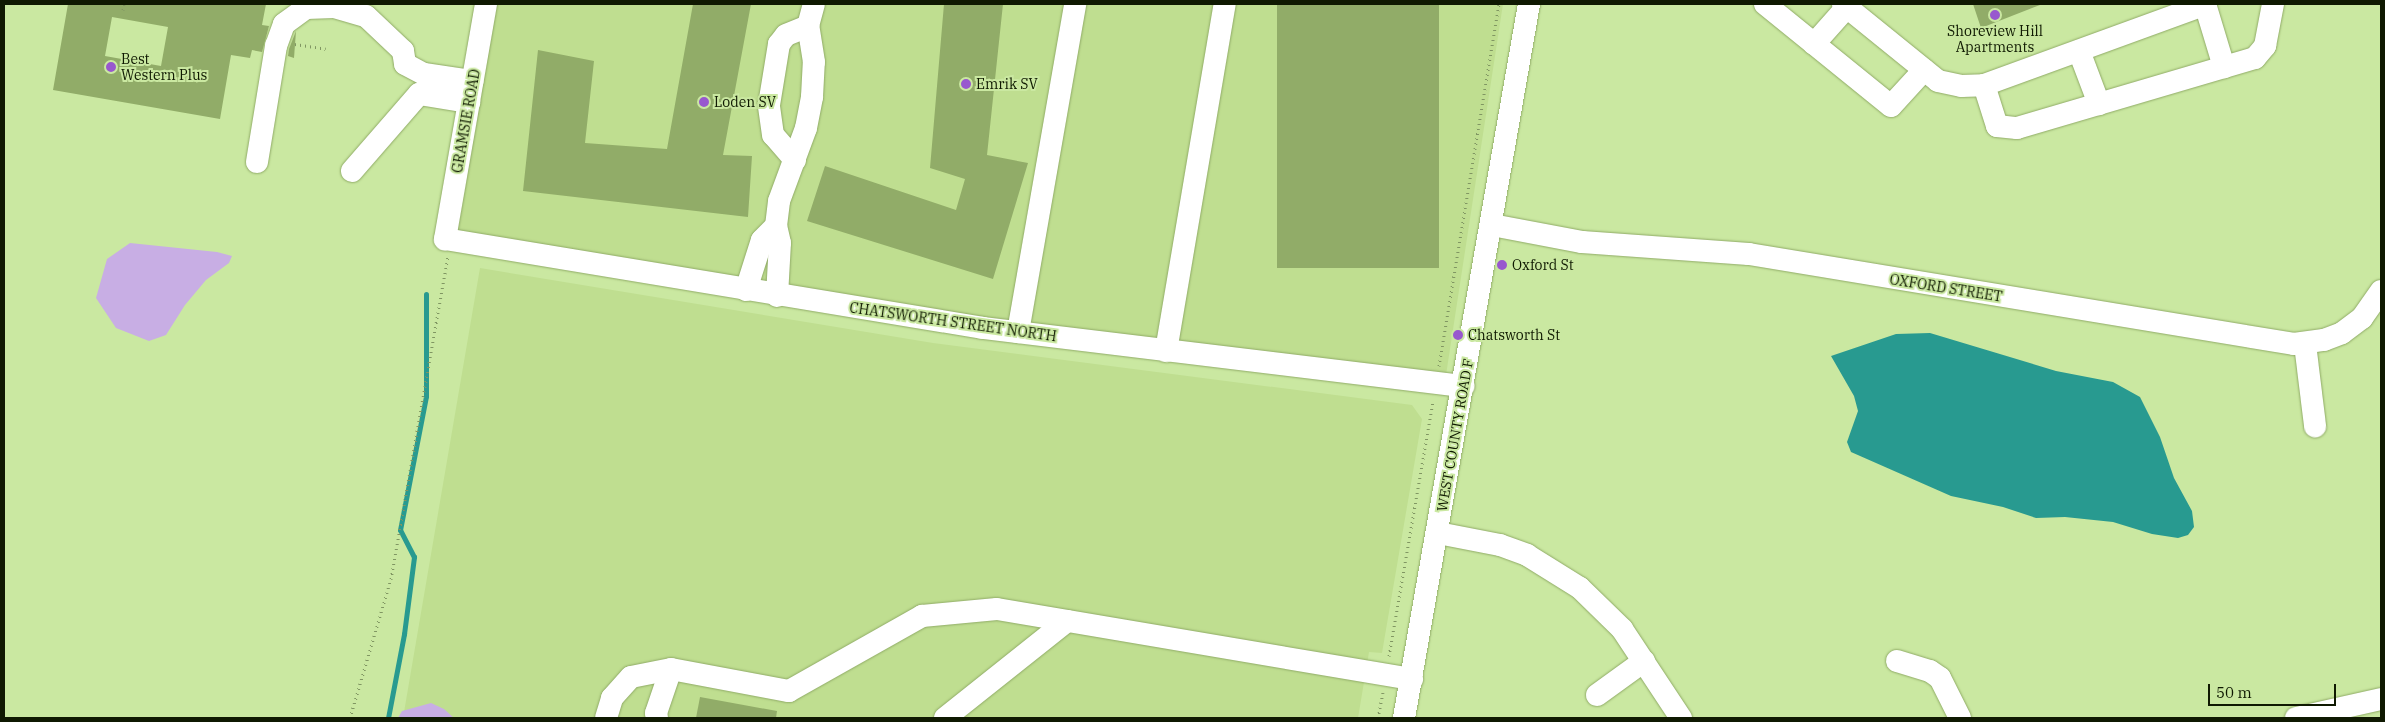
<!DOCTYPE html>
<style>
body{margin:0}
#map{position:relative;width:2385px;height:722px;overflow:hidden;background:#cae8a1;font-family:"IBM Plex Serif",serif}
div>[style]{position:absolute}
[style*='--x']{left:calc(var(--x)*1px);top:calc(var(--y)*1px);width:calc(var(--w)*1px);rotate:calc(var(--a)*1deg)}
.built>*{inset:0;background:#bfde90}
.green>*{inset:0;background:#c8aee4}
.water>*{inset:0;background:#289a90}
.stream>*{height:5px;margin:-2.5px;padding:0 2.5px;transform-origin:2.5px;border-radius:2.5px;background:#289a90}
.building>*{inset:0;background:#91ac68;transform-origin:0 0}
.path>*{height:3px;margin-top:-1.5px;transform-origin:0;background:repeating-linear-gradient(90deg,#809662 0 1px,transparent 0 5px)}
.roads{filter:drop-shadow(0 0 1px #90ab67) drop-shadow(0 0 1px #90ab67)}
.minor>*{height:22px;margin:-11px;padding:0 11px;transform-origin:11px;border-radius:11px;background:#fff}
.dots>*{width:14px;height:14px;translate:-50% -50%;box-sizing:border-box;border:2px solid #cae8a1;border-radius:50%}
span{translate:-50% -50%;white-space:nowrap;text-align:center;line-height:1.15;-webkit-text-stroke:4px #cae8a1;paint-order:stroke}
.poi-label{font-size:14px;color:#0f1901}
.left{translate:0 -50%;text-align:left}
.street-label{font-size:14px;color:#0f1901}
.frame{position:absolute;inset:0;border:5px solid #0f1901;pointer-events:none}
.scale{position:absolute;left:2208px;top:684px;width:128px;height:22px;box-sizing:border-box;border:2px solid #0f1901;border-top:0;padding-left:6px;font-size:15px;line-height:18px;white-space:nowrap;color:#0f1901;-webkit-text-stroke:4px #cae8a1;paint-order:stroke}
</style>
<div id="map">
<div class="built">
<div style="clip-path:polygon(497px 4px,1503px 4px,1446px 375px,923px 309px,458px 231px)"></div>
<div style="clip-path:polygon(480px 268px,933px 343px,1412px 405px,1422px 419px,1382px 653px,1369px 652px,1358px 718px,403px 718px)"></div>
</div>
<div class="green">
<div style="clip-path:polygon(130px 243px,217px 252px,232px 256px,229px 263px,206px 280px,185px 305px,166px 335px,149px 341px,116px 328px,96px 298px,107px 259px)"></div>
<div style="clip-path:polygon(431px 703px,444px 709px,454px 718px,398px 718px,402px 711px)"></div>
</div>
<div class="water">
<div style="clip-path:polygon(1930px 333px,2056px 371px,2113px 382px,2140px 397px,2160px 437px,2174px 478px,2192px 511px,2194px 527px,2188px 535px,2178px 538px,2152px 534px,2113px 522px,2065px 517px,2036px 518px,2003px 507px,1951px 496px,1851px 452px,1847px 442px,1858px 411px,1854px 396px,1831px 356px,1896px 334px)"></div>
</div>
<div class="stream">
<div style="--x:388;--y:718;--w:86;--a:-79.2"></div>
<div style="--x:404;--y:634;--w:78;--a:-82.6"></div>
<div style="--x:414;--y:557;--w:30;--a:-117"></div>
<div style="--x:400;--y:530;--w:136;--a:-79"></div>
<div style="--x:426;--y:396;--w:102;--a:-90"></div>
</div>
<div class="building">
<div style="clip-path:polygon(evenodd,68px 4px,266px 4px,262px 25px,269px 26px,262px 52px,252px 50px,250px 58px,231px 55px,220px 119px,53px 90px,68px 4px,112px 17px,168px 27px,161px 66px,105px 56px,112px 17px)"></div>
<div style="clip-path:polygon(693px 4px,751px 4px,723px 155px,752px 156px,748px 217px,523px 191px,538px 50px,594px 61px,585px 143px,667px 149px)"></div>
<div style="clip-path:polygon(944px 4px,1003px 4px,987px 155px,1028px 163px,993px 279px,807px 221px,825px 166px,956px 210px,965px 179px,930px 168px)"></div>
<div style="left:1277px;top:4px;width:162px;height:264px"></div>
<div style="clip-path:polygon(1973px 4px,2040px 4px,2040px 5px,1981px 28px)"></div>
<div style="clip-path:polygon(296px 31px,294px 58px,288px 56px,289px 49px)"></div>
<div style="clip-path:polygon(700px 697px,777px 711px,776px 718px,696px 718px)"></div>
</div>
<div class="path">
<div style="--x:123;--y:10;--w:6;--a:-81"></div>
<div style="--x:295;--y:44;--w:31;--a:9"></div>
<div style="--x:1439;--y:366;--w:367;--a:-80.6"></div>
<div style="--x:1389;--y:656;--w:259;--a:-80.2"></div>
<div style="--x:350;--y:718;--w:145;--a:-73.6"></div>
<div style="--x:391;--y:579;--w:327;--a:-80"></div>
<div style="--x:1378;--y:718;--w:26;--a:-79"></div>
</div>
<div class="roads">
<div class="minor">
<div style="--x:486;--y:4;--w:239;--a:99.9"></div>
<div style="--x:445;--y:239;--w:545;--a:9.39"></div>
<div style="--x:983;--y:328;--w:484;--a:6.9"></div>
<div style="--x:1765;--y:4;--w:162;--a:39"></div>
<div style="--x:1891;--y:106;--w:49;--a:-47.5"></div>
<div style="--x:1843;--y:4;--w:122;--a:39"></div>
<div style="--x:1938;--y:81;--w:24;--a:12"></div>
<div style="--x:1961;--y:86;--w:23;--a:-2"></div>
<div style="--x:1984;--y:85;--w:236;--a:-20"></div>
<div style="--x:2205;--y:4;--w:66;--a:73.2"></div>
<div style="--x:1814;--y:44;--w:50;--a:-48.3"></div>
<div style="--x:2079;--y:51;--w:57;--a:69.3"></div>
<div style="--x:1984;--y:85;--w:43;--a:72.4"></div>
<div style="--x:1997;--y:126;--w:20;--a:6"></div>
<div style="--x:2017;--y:128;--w:248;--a:-16.4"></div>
<div style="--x:2255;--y:58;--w:16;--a:-50"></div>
<div style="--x:2265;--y:46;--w:43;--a:-79.2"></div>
<div style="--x:795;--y:160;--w:33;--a:-131"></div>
<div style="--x:773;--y:135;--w:30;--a:-98"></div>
<div style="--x:769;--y:105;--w:62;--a:-80.7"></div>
<div style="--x:779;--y:44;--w:11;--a:-52"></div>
<div style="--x:786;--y:35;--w:24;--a:-22"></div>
<div style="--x:257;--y:162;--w:118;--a:-80.7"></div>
<div style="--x:276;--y:46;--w:23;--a:-70"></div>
<div style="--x:284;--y:24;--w:27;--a:-36"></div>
<div style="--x:306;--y:8;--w:28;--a:-2"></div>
<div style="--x:334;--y:7;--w:33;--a:16"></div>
<div style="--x:366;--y:16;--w:51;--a:43.4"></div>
<div style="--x:403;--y:51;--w:13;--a:81"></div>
<div style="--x:405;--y:64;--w:21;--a:28"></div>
<div style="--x:424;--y:74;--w:49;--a:8.3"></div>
<div style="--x:352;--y:171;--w:102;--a:-49"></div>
<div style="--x:419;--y:94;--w:51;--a:9.1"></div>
<div style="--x:1492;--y:225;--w:92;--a:10.7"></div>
<div style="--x:1582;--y:242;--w:167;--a:4.1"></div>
<div style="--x:1749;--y:254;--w:552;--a:9.38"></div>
<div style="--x:2294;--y:344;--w:30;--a:-8"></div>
<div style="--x:2324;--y:340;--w:19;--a:-21"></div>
<div style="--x:2342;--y:333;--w:25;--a:-37"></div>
<div style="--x:2362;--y:318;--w:33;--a:-55"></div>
<div style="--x:746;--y:290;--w:52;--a:-72.3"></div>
<div style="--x:762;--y:240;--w:20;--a:-45"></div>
<div style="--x:777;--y:296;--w:53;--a:-86.8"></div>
<div style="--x:780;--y:243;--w:17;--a:-103"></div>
<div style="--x:776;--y:226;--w:25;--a:-83"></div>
<div style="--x:779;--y:201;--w:78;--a:-69.7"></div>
<div style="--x:806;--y:128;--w:32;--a:-79"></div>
<div style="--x:812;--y:97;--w:35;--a:-87"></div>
<div style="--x:814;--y:62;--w:36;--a:-99"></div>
<div style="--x:808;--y:26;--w:23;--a:-75"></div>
<div style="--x:1018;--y:332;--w:333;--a:-80.1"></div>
<div style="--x:2305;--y:344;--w:83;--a:83"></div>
<div style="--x:1166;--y:351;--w:352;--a:-80.4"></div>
<div style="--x:1438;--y:533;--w:63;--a:11"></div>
<div style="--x:1500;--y:545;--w:29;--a:20"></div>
<div style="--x:1527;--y:555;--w:62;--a:31.9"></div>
<div style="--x:1580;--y:588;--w:59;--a:44.3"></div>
<div style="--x:1622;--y:629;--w:107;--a:56.5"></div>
<div style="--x:1897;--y:661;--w:34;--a:17"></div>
<div style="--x:1930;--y:671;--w:12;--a:35"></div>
<div style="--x:1940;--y:678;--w:45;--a:63.4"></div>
<div style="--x:1597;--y:695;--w:58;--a:-35.9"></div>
<div style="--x:606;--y:718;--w:21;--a:-73"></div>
<div style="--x:612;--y:698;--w:28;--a:-48"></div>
<div style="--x:631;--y:677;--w:41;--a:-11.3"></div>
<div style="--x:671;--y:669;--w:120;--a:10.6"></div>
<div style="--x:789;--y:691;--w:153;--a:-29.4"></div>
<div style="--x:922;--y:616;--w:75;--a:-5.3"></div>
<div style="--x:997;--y:609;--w:421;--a:9.6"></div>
<div style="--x:657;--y:718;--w:5;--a:-101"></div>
<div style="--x:656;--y:713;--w:46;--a:-71.2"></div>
<div style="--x:945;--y:718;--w:156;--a:-38.5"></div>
<div style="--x:1404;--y:718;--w:725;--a:-80.07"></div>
<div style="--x:2296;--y:718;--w:87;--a:-12.6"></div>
</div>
</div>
<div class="dots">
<div style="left:1995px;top:15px;background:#9858ce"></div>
<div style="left:111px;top:67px;background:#9858ce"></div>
<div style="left:966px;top:84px;background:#9858ce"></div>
<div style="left:704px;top:102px;background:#9858ce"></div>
<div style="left:1502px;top:265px;background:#9858ce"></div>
<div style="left:1458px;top:335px;background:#9858ce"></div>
</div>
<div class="poi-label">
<span style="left:1995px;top:39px">Shoreview Hill<br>Apartments</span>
<span class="left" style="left:121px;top:67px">Best<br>Western Plus</span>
<span class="left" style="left:976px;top:84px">Emrik SV</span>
<span class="left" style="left:714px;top:102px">Loden SV</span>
<span class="left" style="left:1512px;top:265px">Oxford St</span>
<span class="left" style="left:1468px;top:335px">Chatsworth St</span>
</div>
<div class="street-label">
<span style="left:466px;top:121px;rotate:-80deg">GRAMSIE ROAD</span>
<span style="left:1946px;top:288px;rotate:9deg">OXFORD STREET</span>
<span style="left:953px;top:322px;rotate:8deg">CHATSWORTH STREET NORTH</span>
<span style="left:1455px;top:435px;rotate:-80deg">WEST COUNTY ROAD F</span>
</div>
<div class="frame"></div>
<div class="scale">50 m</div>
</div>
